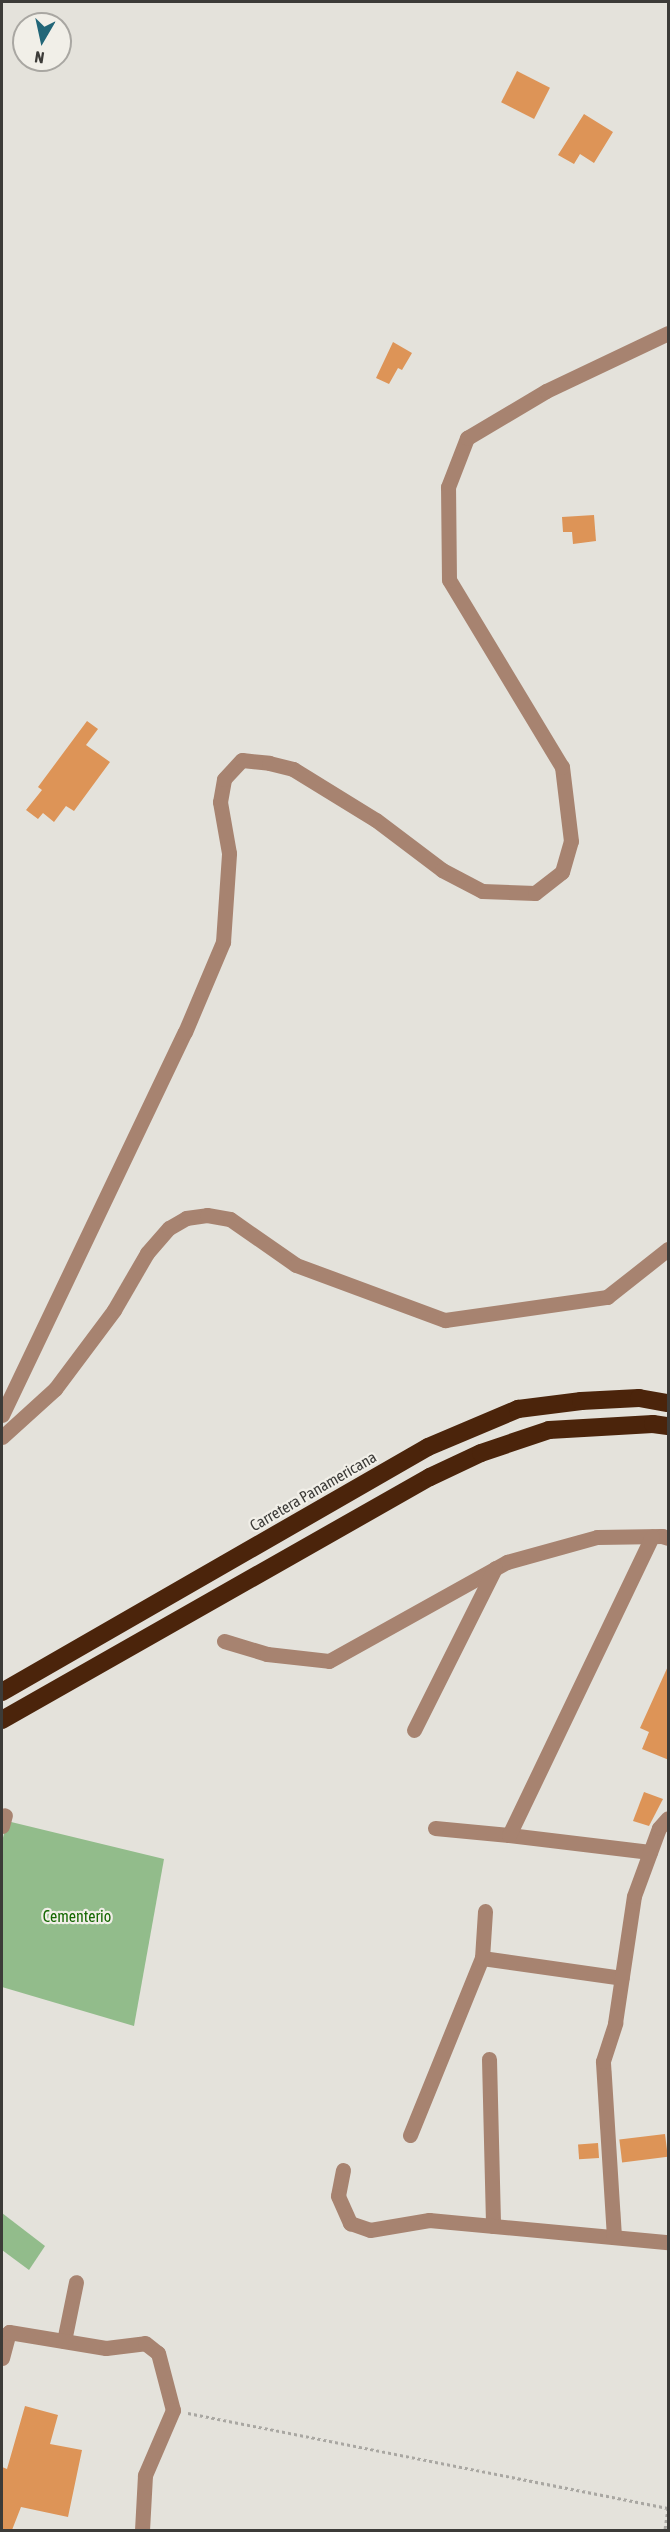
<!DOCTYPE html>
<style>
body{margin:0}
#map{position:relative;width:670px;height:2532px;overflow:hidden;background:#e4e2db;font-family:"Asap Condensed",sans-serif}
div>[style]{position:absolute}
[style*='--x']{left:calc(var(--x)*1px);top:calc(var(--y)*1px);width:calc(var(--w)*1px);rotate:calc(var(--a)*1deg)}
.green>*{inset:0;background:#92bc8b}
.building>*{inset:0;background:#dd9457;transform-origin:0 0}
.path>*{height:3px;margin-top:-1.5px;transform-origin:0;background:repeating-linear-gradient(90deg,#a9a7a2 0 3px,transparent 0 6px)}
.minor>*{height:15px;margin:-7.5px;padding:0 7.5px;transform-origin:7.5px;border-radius:7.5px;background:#a78370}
.highway>*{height:18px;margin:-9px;padding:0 9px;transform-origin:9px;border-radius:9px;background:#4b240b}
span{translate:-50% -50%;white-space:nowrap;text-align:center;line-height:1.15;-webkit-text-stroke:4.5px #f1efe8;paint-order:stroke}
.street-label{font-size:16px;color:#3c3b38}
.park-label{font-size:16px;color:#146702}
.frame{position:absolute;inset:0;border:3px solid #3c3b38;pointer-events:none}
.north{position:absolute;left:12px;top:12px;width:60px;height:60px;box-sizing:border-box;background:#f1efe8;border:2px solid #a9a7a2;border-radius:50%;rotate:189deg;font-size:16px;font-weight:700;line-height:24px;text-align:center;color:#3c3b38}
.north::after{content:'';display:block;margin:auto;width:21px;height:27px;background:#226678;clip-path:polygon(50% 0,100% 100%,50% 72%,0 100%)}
</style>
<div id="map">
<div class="green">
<div style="clip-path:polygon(7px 1821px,164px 1859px,134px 2026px,2px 1987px,2px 1842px)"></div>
<div style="clip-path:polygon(2px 2213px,45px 2246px,29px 2270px,2px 2250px)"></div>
</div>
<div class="building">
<div style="left:517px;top:71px;width:37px;height:35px;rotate:27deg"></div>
<div style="clip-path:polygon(584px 114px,613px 132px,594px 163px,580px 154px,574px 164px,558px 155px)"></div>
<div style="clip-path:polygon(393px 342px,412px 353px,402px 370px,398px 368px,389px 384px,376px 378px)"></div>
<div style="clip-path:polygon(594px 515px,596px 541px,573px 544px,572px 532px,563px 532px,562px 517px)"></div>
<div style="clip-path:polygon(87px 721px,98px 729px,86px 745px,110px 762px,74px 811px,66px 806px,54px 822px,43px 813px,38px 819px,26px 810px,42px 790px,38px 787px)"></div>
<div style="clip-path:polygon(669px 1664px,669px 1760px,642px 1749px,649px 1732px,640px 1728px)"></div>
<div style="clip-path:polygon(644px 1792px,663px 1799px,649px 1826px,633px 1821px)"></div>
<div style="left:665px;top:2134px;width:23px;height:46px;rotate:83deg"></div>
<div style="left:598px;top:2143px;width:15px;height:20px;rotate:86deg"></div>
<div style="clip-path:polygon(25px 2406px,58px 2415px,50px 2444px,82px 2450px,68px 2517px,21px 2507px,12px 2530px,2px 2530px,2px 2467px,7px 2469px)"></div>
</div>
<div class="path">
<div style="--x:188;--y:2413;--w:489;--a:11.2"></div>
<div style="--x:668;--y:2508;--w:22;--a:98"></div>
</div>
<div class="minor">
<div style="--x:2;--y:1415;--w:424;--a:-64.5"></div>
<div style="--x:185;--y:1032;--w:98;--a:-67.1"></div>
<div style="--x:223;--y:942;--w:89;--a:-86.1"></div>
<div style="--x:229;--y:853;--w:52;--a:-100"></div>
<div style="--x:220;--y:802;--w:23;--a:-80"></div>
<div style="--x:224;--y:779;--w:26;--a:-47"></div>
<div style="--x:242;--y:760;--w:27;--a:6"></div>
<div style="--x:269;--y:763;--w:25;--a:14"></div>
<div style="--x:293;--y:769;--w:97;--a:31.6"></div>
<div style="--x:376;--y:820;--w:83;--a:37.1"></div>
<div style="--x:442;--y:870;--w:45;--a:27.7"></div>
<div style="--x:482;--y:891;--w:53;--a:2.2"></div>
<div style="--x:535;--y:893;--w:34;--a:-38"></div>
<div style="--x:562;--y:872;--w:32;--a:-74"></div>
<div style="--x:571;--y:841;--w:75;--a:-96.9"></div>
<div style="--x:562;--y:767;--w:218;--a:-121.1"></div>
<div style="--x:449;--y:580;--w:93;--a:-90.6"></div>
<div style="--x:448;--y:487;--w:53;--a:-68.8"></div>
<div style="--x:467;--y:438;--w:92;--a:-30.7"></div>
<div style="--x:546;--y:391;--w:135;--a:-25.4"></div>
<div style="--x:2;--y:1437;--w:72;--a:-42.2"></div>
<div style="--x:55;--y:1389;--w:99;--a:-53.2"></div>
<div style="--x:114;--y:1310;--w:66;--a:-59.9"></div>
<div style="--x:147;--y:1253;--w:33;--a:-49"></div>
<div style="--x:169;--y:1228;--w:20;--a:-30"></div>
<div style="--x:186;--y:1218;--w:21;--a:-8"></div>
<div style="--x:207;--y:1215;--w:23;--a:10"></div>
<div style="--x:230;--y:1219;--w:80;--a:34.9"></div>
<div style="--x:296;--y:1265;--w:159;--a:20.3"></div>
<div style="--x:445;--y:1320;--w:164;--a:-8.1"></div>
<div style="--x:607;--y:1297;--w:78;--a:-38.2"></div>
<div style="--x:224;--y:1641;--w:45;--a:16.8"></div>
<div style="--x:267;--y:1654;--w:62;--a:6.4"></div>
<div style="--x:329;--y:1661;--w:204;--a:-29.1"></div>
<div style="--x:507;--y:1562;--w:93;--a:-15.5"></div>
<div style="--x:597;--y:1537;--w:65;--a:-0.9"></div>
<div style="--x:662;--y:1536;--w:6;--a:18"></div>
<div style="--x:414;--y:1730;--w:181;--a:-63.4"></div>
<div style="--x:2;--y:1826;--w:11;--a:-75"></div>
<div style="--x:435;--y:1828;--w:74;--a:5.4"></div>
<div style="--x:650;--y:1852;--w:142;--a:-173.1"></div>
<div style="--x:509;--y:1835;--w:331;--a:-64.4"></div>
<div style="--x:482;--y:1958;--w:141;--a:8.1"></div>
<div style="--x:489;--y:2059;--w:167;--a:88.6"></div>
<div style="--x:410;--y:2135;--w:191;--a:-67.9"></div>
<div style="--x:482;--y:1958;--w:47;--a:-86.3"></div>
<div style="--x:343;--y:2170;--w:26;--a:101"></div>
<div style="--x:338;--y:2196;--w:30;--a:66"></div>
<div style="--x:350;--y:2223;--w:21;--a:19"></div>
<div style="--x:370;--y:2230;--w:60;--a:-9.6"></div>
<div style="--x:429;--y:2220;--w:240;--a:5.3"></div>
<div style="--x:614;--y:2237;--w:176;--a:-93.6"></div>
<div style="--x:603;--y:2061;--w:40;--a:-72"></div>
<div style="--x:615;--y:2023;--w:128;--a:-81.5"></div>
<div style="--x:634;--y:1896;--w:72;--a:-69.8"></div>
<div style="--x:659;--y:1828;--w:13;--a:-48"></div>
<div style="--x:64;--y:2341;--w:60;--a:-78.5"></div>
<div style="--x:2;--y:2358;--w:27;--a:-75"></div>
<div style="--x:9;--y:2332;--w:98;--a:9.4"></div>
<div style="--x:106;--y:2348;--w:39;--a:-7"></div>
<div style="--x:145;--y:2343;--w:16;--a:38"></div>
<div style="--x:158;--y:2353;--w:59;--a:75.3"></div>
<div style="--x:173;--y:2410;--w:71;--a:113.3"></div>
<div style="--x:145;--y:2475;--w:55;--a:93.1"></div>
</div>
<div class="highway">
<div style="--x:2;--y:1692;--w:491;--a:-29.9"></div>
<div style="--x:428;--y:1447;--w:98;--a:-22.9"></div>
<div style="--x:518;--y:1409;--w:64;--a:-7.2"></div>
<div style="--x:581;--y:1401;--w:58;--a:-3"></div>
<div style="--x:639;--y:1398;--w:29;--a:10"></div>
<div style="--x:2;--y:1720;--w:492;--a:-29.6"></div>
<div style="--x:430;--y:1477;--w:56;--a:-25.2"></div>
<div style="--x:481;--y:1453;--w:72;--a:-18.7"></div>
<div style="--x:549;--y:1430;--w:104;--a:-3.3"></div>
<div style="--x:653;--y:1424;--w:15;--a:8"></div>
</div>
<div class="street-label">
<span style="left:313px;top:1491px;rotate:-30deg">Carretera Panamericana</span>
</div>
<div class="park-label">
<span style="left:77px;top:1916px">Cementerio</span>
</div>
<div class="frame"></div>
<div class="north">N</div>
</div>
